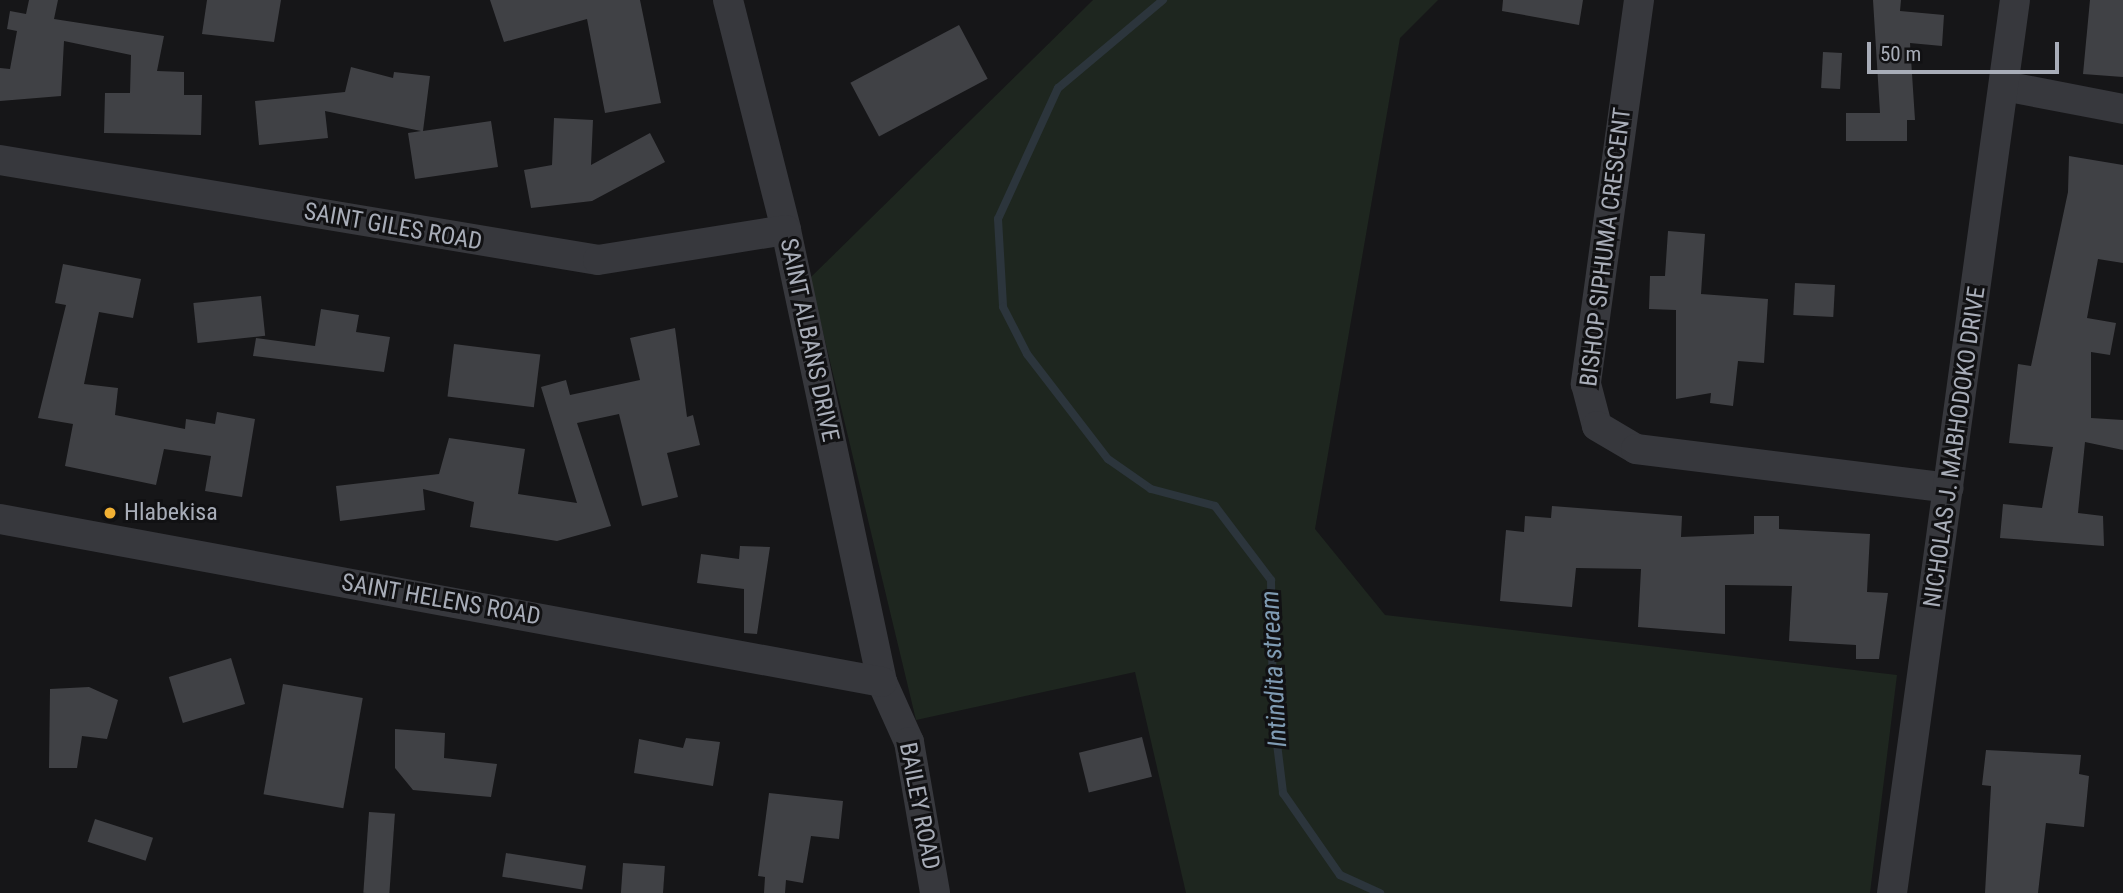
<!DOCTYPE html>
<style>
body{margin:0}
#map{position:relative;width:2123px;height:893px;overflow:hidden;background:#161618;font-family:"Roboto Condensed",sans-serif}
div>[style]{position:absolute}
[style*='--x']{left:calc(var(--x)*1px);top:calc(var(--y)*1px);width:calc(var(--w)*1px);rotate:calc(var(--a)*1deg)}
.green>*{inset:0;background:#1e261f}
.stream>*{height:8px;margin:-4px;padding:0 4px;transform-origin:4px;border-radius:4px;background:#2c353c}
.building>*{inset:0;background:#404145;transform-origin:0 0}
.minor>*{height:30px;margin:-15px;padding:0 15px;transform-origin:15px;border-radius:15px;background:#37383d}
.dots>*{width:19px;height:19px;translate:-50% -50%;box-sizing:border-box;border:4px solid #111113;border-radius:50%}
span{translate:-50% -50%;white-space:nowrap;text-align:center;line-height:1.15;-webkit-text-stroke:6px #111113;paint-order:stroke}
.street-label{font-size:24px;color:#a8adb8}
.poi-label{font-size:24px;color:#a8adb8}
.left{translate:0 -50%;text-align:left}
.water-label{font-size:26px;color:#7f9bb3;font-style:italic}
.scale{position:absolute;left:1867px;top:42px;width:192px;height:32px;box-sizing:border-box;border:4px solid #a8adb8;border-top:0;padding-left:9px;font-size:21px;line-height:24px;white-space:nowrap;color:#a8adb8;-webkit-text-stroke:5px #111113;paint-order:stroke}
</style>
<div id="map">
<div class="green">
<div style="clip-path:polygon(1093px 0,1438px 0,1400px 38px,1315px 529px,1385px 615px,1897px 675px,1870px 893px,1186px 893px,1135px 672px,916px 720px,810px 278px)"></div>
</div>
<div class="stream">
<div style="--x:1163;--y:0;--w:137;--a:140"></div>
<div style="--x:1058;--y:88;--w:144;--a:114.6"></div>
<div style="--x:998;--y:219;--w:88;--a:86.7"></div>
<div style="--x:1003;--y:307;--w:53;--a:62.9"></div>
<div style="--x:1027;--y:354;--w:133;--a:52.4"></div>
<div style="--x:1108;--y:459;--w:52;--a:34.9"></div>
<div style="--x:1151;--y:489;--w:66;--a:14.9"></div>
<div style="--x:1215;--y:506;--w:93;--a:52.9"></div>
<div style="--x:1271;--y:580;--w:131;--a:89.1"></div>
<div style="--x:1273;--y:711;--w:83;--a:83"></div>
<div style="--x:1283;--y:793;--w:100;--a:55.2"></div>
<div style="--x:1340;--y:875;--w:44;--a:24.2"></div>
</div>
<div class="building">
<div style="clip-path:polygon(29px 0,58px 0,54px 19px,164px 36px,157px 71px,184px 72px,184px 95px,202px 95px,201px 135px,104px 133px,105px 93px,130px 93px,131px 55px,64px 41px,61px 96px,0 101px,0 68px,10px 69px,17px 31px,7px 29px,10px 11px,26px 14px)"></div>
<div style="clip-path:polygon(207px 0,281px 0,274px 42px,202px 34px)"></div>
<div style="clip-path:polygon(490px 0,640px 0,661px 103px,605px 113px,587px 19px,504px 42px)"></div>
<div style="clip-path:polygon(1503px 0,1583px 0,1579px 25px,1502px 11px)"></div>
<div style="clip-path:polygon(1873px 0,1901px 0,1900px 11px,1944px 15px,1942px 46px,1910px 43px,1915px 120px,1907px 120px,1907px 141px,1846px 141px,1846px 113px,1880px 113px)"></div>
<div style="clip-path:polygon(2090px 0,2123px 0,2123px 77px,2083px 74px)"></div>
<div style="left:959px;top:25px;width:61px;height:123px;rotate:62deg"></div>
<div style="left:1823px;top:52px;width:19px;height:36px;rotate:3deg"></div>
<div style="clip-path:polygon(351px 67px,393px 78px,394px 72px,430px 76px,423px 131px,491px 121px,498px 167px,415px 179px,408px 133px,421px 131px,325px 111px,328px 138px,259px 145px,255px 101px,345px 92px)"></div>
<div style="clip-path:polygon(554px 118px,593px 120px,591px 165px,650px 133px,665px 162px,592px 201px,531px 208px,524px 170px,552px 165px)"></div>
<div style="clip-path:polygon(2069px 156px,2123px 165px,2123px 263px,2098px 259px,2087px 318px,2116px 323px,2110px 355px,2091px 352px,2091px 418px,2123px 420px,2123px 450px,2085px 442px,2078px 513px,2103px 516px,2104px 546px,2000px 538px,2003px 504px,2042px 508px,2053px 447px,2009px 443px,2018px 364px,2031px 366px,2068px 192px)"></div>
<div style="clip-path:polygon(1668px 231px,1705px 234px,1701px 294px,1768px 299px,1764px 363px,1738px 361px,1733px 406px,1710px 403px,1711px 393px,1676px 399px,1676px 310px,1649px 309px,1650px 276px,1665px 276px)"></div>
<div style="clip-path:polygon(63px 264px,141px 279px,133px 318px,99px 312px,84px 384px,118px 388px,115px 415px,185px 429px,186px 419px,215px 424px,217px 412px,255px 419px,242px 497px,205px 491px,211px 456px,164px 449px,156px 485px,65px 466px,73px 424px,38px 418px,66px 305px,55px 303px)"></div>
<div style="left:1795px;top:283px;width:40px;height:32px;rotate:3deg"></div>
<div style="left:261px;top:296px;width:40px;height:68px;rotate:84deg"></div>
<div style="clip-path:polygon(321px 309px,359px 315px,356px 332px,390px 337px,384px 372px,253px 356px,256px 338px,315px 346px)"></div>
<div style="clip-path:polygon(675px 328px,687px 417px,693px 415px,700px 445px,667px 453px,678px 497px,642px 506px,619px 414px,577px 423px,611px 526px,557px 541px,470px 527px,474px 502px,423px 489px,425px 510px,340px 521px,336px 486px,439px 474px,449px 438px,525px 449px,518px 494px,577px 503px,541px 387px,566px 380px,570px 395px,640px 380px,630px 338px)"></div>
<div style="left:454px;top:344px;width:87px;height:53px;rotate:7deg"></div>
<div style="clip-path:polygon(1552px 506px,1682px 516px,1681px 537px,1754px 534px,1754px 516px,1779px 516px,1779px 529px,1870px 534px,1867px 592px,1888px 593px,1879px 659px,1856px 659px,1856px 645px,1789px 641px,1792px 586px,1725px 585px,1725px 634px,1638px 627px,1641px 569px,1576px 568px,1572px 607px,1500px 601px,1506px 530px,1524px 532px,1525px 516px,1551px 518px)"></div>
<div style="clip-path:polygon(740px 546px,770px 547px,757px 634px,744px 633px,744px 589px,697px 583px,701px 554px,739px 559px)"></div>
<div style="left:231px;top:658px;width:48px;height:65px;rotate:73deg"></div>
<div style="left:283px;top:684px;width:81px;height:112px;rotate:10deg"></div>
<div style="clip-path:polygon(89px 687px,118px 700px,107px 739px,82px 736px,77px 768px,49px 768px,50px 689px)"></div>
<div style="clip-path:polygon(395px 729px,445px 733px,444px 758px,497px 764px,491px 797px,413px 790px,395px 768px)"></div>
<div style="left:1142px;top:737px;width:41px;height:65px;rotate:76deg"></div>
<div style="clip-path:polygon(686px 738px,720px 742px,713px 786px,634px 773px,639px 739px,683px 748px)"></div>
<div style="clip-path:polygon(1986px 750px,2081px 755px,2079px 774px,2089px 776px,2084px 827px,2046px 823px,2038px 893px,1985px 893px,1991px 786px,1982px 785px)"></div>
<div style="clip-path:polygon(769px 793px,843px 801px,839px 839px,811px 836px,803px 883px,786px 880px,785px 893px,764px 893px,765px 877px,758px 876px)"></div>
<div style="left:369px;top:812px;width:26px;height:81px;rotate:4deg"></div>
<div style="left:95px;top:819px;width:61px;height:24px;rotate:18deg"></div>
<div style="left:506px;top:853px;width:81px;height:24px;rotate:9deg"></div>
<div style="left:623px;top:863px;width:42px;height:30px;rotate:4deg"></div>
</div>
<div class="minor">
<div style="--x:728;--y:0;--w:237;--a:75.8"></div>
<div style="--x:786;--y:230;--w:462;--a:78"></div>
<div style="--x:882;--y:682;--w:66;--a:65.8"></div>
<div style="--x:909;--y:742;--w:153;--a:80.2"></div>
<div style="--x:1639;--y:0;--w:388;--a:97.9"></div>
<div style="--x:1586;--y:384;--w:43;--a:75.3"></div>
<div style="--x:1597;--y:426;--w:45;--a:30.5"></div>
<div style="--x:1636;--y:449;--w:315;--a:7.1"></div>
<div style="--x:2004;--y:86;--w:121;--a:10.9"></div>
<div style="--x:0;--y:160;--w:606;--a:9.49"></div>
<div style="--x:598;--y:260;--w:190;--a:-9.1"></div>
<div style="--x:0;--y:519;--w:897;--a:10.47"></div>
<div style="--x:1892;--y:893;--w:901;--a:-82.16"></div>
</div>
<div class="dots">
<div style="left:110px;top:513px;background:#f2b134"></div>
</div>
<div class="street-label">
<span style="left:393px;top:227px;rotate:10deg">SAINT GILES ROAD</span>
<span style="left:1606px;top:247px;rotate:-83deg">BISHOP SIPHUMA CRESCENT</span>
<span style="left:809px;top:340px;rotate:78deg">SAINT ALBANS DRIVE</span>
<span style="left:1955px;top:447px;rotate:-82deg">NICHOLAS J. MABHODOKO DRIVE</span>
<span style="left:441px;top:600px;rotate:10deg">SAINT HELENS ROAD</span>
<span style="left:919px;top:806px;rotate:79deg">BAILEY ROAD</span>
</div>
<div class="poi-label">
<span class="left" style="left:124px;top:513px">Hlabekisa</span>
</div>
<div class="water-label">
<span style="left:1274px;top:669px;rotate:-93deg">Intindita stream</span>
</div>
<div class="scale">50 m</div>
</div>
